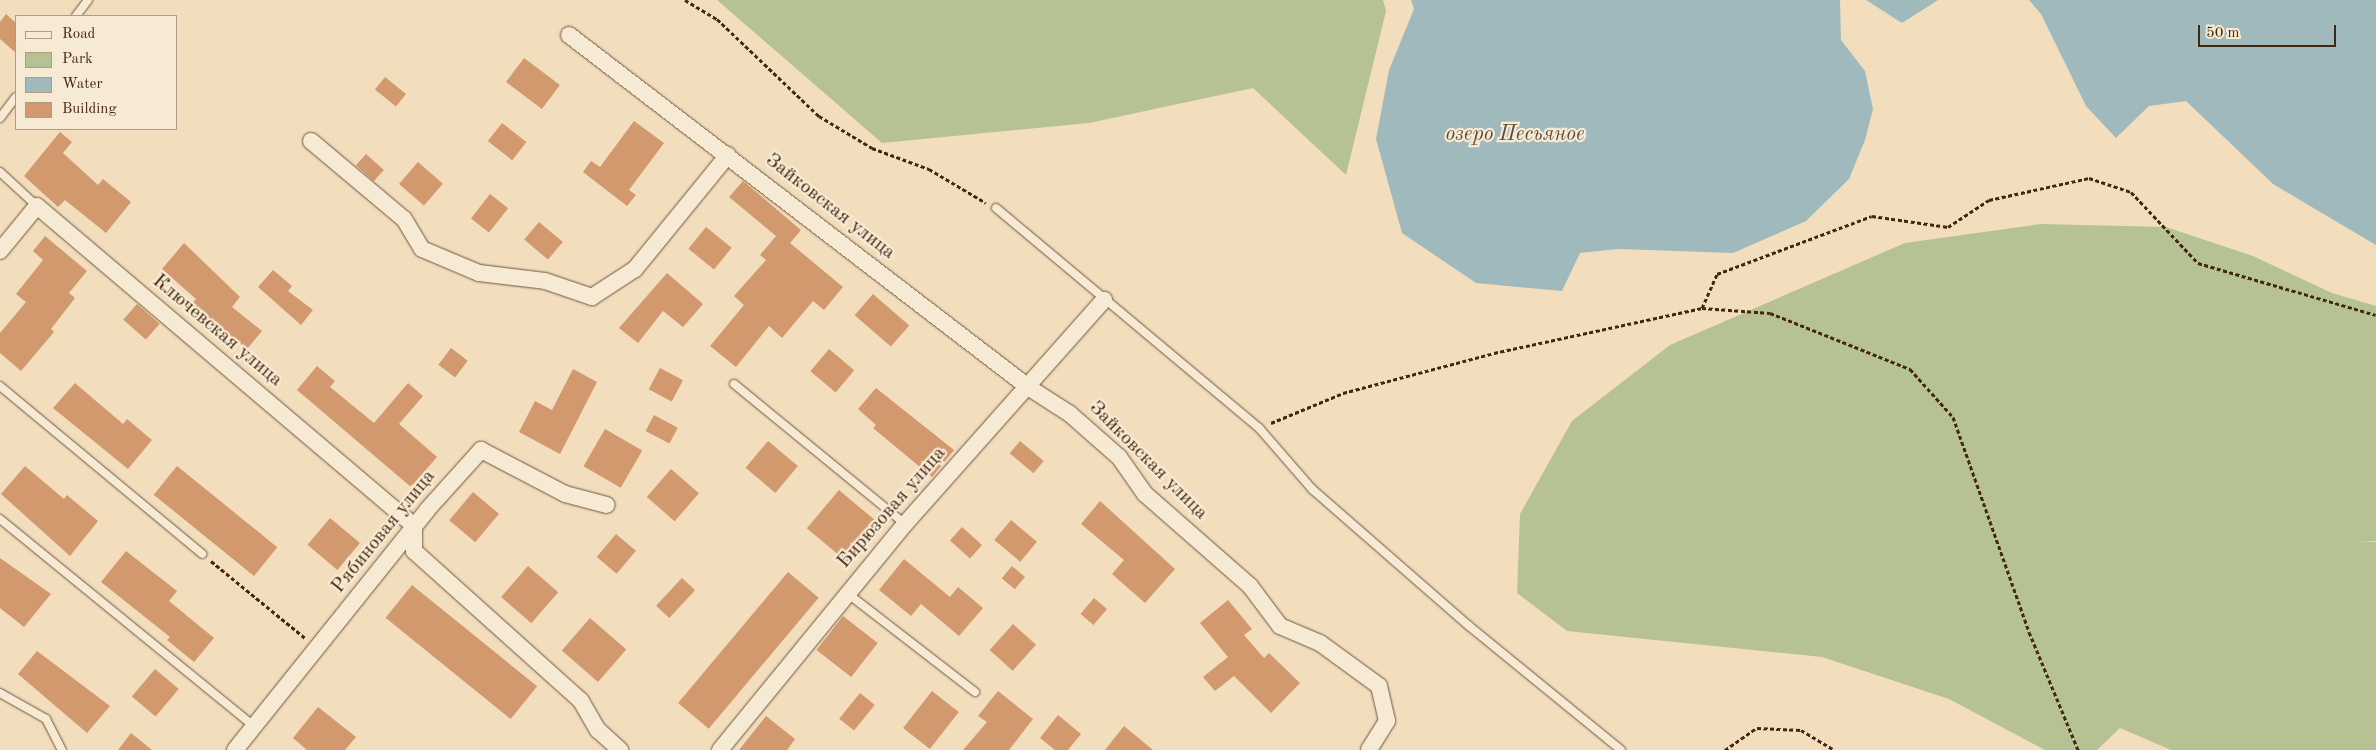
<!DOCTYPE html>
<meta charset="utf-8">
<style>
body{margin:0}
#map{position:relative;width:2376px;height:750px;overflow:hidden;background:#f2debd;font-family:"Old Standard TT",serif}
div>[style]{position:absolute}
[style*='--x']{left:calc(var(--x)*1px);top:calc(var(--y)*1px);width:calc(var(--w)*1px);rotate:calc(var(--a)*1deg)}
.green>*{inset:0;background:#b7c294}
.water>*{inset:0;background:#a0b9bc}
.building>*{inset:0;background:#d2986e;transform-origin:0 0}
.path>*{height:3px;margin-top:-1.5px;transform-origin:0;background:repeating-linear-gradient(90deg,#45270f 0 4px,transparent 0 6.5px)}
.roads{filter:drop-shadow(0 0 1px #70553a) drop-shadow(0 0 1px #70553a)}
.lane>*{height:8px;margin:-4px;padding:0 4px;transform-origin:4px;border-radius:4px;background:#f7ead4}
.street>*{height:16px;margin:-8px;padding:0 8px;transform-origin:8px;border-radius:8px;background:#f7ead4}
span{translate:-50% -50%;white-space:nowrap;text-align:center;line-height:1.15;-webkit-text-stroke:4.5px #f7ead4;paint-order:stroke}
.street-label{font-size:20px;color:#45270f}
.water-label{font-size:21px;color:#5c4c3a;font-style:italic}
.legend{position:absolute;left:15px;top:15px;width:162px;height:115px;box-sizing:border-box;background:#f7ead4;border:1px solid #b09c85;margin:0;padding:6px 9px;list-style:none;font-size:15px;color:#45270f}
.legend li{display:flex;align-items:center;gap:10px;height:25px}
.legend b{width:25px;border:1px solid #b09c85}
.scale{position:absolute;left:2198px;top:25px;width:138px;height:22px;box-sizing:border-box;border:2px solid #45270f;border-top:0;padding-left:6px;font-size:15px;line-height:18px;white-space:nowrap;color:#45270f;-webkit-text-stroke:4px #f7ead4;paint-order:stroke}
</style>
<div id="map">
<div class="green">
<div style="clip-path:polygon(717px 0,1383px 0,1386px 11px,1346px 175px,1253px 88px,1089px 123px,882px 143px)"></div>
<div style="clip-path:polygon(2041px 224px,2166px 227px,2253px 256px,2332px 293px,2376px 306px,2376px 541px,2359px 541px,2376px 542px,2376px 750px,2171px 750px,2120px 728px,2097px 750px,2045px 750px,1949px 699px,1822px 657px,1567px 631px,1517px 593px,1520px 514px,1572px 421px,1670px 345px,1905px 243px)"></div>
</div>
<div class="water">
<div style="clip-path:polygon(1411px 0,1840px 0,1841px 40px,1865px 71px,1873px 109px,1865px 140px,1849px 179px,1806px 221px,1733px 253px,1618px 249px,1580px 253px,1562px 291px,1476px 283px,1402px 233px,1376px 139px,1389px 70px,1414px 9px)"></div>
<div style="clip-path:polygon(1866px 0,1938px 0,1902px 23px)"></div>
<div style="clip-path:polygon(2029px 0,2376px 0,2376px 245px,2273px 184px,2186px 101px,2149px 106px,2116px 138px,2086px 106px,2041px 14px)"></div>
</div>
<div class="building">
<div style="clip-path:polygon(6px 14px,16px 23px,16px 53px,0 39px,0 22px)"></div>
<div style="left:524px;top:58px;width:45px;height:30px;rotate:37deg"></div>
<div style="left:385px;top:77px;width:27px;height:16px;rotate:39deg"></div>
<div style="clip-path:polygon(634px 121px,664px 143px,629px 190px,636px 195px,627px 206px,583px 172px,591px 161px,600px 167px)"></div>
<div style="left:502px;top:123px;width:31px;height:23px;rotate:38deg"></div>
<div style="clip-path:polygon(60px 132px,72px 142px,63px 153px,98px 185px,103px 179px,131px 202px,106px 233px,65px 200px,58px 207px,24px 176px)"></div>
<div style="left:366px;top:154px;width:24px;height:15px;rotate:42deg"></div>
<div style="left:418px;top:162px;width:33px;height:29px;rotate:41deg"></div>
<div style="clip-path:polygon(743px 181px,801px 230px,790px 243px,843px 287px,824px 310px,813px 301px,782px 338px,769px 326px,736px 367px,710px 346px,744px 305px,734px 296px,766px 260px,760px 255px,776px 236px,729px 197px)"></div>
<div style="left:490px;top:194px;width:23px;height:31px;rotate:38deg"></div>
<div style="left:539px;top:222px;width:31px;height:23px;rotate:40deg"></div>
<div style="left:706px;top:227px;width:33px;height:28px;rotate:39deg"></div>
<div style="clip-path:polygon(45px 236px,87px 271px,69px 293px,75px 298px,51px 329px,54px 332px,21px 371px,0 353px,0 333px,26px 302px,16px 294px,43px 260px,33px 251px)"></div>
<div style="clip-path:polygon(184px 243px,240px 297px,232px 307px,262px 331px,247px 349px,192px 304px,196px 299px,162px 269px)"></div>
<div style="clip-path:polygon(273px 270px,292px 286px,288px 291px,313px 310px,301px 325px,258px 287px)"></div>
<div style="clip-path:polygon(667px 273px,703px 304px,683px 327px,663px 311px,638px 343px,619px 328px)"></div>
<div style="left:873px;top:294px;width:48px;height:28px;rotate:41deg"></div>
<div style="left:137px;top:304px;width:30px;height:21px;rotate:41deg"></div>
<div style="left:451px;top:348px;width:21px;height:21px;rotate:37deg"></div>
<div style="left:829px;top:349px;width:33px;height:29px;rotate:40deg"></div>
<div style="clip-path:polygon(317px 366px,335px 381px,330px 387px,374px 423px,408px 383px,423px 396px,399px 424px,437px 457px,411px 487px,297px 390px)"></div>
<div style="left:660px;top:368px;width:26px;height:24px;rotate:28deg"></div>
<div style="clip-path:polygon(573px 369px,597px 382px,560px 454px,519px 432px,535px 401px,552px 410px)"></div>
<div style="clip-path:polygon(75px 383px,123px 424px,127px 419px,152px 440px,128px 469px,53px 408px)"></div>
<div style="clip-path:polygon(876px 388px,954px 450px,932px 477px,873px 428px,876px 425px,858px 409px)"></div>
<div style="left:654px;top:415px;width:27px;height:18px;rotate:28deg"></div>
<div style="left:605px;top:429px;width:43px;height:43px;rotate:30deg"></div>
<div style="left:768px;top:441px;width:39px;height:35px;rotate:40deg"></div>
<div style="left:1020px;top:441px;width:31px;height:16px;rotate:40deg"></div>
<div style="clip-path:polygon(25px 466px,64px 499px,67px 495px,98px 521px,70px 556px,1px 494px)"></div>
<div style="left:177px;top:466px;width:129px;height:37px;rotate:39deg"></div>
<div style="left:671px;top:469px;width:37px;height:37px;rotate:41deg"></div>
<div style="left:839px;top:490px;width:56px;height:50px;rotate:40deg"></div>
<div style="left:473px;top:492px;width:34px;height:37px;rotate:40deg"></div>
<div style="clip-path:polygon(1100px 501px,1175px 569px,1145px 603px,1112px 574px,1124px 560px,1081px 524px)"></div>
<div style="left:330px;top:518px;width:39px;height:35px;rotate:40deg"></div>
<div style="left:1011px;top:520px;width:34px;height:26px;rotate:40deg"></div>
<div style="left:962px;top:527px;width:27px;height:18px;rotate:42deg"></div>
<div style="left:616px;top:534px;width:26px;height:30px;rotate:40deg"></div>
<div style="clip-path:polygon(126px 551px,177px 591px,169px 601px,214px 638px,194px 662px,167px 640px,170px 637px,101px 582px)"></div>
<div style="clip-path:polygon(0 558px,51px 594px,24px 627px,0 608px)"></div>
<div style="clip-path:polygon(904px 559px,950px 597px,958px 587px,983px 608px,959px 636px,921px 604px,911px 616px,879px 590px)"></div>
<div style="left:528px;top:566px;width:40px;height:41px;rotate:41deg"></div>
<div style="left:1012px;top:566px;width:17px;height:16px;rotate:40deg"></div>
<div style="left:788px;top:572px;width:40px;height:171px;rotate:40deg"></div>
<div style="left:682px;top:578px;width:18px;height:38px;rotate:43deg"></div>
<div style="left:412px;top:585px;width:161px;height:42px;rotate:39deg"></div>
<div style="left:1094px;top:598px;width:17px;height:21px;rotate:40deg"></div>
<div style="clip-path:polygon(1228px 600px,1252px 629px,1244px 635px,1264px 658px,1269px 653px,1300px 683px,1271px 713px,1234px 676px,1215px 691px,1203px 677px,1228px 657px,1200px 623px)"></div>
<div style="left:843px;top:616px;width:44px;height:43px;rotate:38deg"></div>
<div style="left:590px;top:618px;width:48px;height:43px;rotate:41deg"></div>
<div style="left:1013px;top:624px;width:31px;height:35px;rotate:42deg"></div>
<div style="clip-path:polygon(37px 651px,110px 706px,87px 733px,18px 674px)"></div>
<div style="left:155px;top:669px;width:31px;height:36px;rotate:40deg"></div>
<div style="left:932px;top:691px;width:34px;height:47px;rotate:38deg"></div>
<div style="clip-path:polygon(998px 691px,1033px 719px,1009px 750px,963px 750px,987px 722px,978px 716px)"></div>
<div style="left:860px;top:693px;width:19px;height:33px;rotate:39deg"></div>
<div style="clip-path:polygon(318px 707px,356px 737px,345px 750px,307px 750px,293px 738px)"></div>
<div style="clip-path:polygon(1058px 715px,1081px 734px,1068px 750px,1055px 750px,1040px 738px)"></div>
<div style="clip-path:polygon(766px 716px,795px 739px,787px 750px,739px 750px)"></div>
<div style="clip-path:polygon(1124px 726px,1153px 750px,1105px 750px)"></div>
<div style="clip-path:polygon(131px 733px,152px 750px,118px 750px)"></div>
</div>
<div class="path">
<div style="--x:685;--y:0;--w:37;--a:31"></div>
<div style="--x:717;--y:19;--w:141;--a:43.6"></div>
<div style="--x:819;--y:116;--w:62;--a:31.1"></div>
<div style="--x:872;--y:148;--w:61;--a:20.2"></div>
<div style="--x:929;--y:169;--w:66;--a:30.8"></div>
<div style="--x:1702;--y:308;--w:68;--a:4.2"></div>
<div style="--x:1770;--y:313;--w:151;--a:21.8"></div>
<div style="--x:1910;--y:369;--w:64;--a:48.1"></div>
<div style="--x:1953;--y:417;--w:228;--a:70.5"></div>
<div style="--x:2029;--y:632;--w:128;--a:67.4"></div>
<div style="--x:1271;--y:423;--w:78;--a:-22.6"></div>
<div style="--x:1343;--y:393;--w:156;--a:-14.8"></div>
<div style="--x:1494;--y:353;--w:213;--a:-12.2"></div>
<div style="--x:1702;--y:308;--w:37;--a:-66"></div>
<div style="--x:1717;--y:274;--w:165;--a:-20.5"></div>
<div style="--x:1872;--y:216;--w:77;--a:8.2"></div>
<div style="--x:1948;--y:227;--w:49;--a:-33.4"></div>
<div style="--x:1989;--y:200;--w:102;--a:-12.4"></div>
<div style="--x:2089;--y:178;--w:44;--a:18.4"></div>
<div style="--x:2131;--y:192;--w:98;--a:46.7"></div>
<div style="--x:2198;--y:263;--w:185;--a:16.3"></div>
<div style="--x:211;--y:561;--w:122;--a:39.3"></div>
<div style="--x:1725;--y:750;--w:39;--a:-35"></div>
<div style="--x:1757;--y:728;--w:44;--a:2.6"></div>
<div style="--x:1801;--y:730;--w:39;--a:31"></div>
</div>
<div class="roads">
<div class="lane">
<div style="--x:76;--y:16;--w:20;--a:-53"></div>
<div style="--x:0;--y:118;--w:26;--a:-53"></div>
<div style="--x:0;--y:172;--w:50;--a:42.6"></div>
<div style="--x:996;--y:208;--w:343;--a:39.9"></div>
<div style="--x:1259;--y:428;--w:81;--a:49"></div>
<div style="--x:1312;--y:489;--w:208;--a:41.1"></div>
<div style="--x:1469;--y:626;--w:196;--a:39.2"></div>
<div style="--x:734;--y:384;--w:221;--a:39.3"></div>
<div style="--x:0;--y:386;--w:263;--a:39.7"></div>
<div style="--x:0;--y:519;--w:328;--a:39.2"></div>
<div style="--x:847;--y:593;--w:162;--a:37.7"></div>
<div style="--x:0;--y:693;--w:53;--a:29.5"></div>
<div style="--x:46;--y:719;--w:35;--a:63"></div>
</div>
<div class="street">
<div style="--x:569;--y:35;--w:578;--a:37.48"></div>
<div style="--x:1028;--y:387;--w:50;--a:32.7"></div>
<div style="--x:1070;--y:414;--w:65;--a:41.3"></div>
<div style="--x:1119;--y:457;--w:45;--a:54.9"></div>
<div style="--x:1145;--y:494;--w:140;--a:41.2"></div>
<div style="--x:1250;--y:586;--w:50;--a:53.1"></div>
<div style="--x:1280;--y:626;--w:43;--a:23"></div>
<div style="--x:1320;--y:643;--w:73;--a:36.1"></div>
<div style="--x:1379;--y:686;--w:36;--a:77"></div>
<div style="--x:1387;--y:721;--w:34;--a:122"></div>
<div style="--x:311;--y:141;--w:121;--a:40"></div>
<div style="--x:404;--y:219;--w:35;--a:59"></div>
<div style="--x:422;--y:249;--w:62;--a:22.8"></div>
<div style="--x:479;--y:273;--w:66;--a:6.9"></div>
<div style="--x:545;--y:281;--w:50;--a:18.8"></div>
<div style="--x:592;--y:297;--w:51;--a:-33.1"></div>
<div style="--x:635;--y:269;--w:147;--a:-50.8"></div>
<div style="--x:0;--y:251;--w:58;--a:-50.6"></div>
<div style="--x:37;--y:206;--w:494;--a:40.3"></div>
<div style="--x:414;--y:526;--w:25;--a:90"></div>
<div style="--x:414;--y:551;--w:224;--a:41.9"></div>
<div style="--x:581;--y:701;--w:34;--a:60"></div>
<div style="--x:598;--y:730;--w:30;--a:42"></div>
<div style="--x:235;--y:750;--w:307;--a:-51.3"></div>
<div style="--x:427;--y:510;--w:81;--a:-48"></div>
<div style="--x:481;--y:450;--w:95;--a:27.6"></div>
<div style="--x:565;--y:494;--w:43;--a:14.7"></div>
<div style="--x:720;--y:750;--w:292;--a:-50.7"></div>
<div style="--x:905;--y:524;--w:300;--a:-48.4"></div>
</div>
</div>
<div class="street-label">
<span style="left:830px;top:207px;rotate:38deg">Зайковская улица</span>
<span style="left:217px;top:331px;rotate:40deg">Ключевская улица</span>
<span style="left:1148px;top:461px;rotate:45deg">Зайковская улица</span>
<span style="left:892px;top:508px;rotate:-49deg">Бирюзовая улица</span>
<span style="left:384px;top:532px;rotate:-51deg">Рябиновая улица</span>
</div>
<div class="water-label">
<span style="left:1515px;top:135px">озеро Песьяное</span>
</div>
<ul class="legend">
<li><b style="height:6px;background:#f7ead4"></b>Road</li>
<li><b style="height:14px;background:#b7c294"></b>Park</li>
<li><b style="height:14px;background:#a0b9bc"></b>Water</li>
<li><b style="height:14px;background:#d2986e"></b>Building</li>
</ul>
<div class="scale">50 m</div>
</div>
